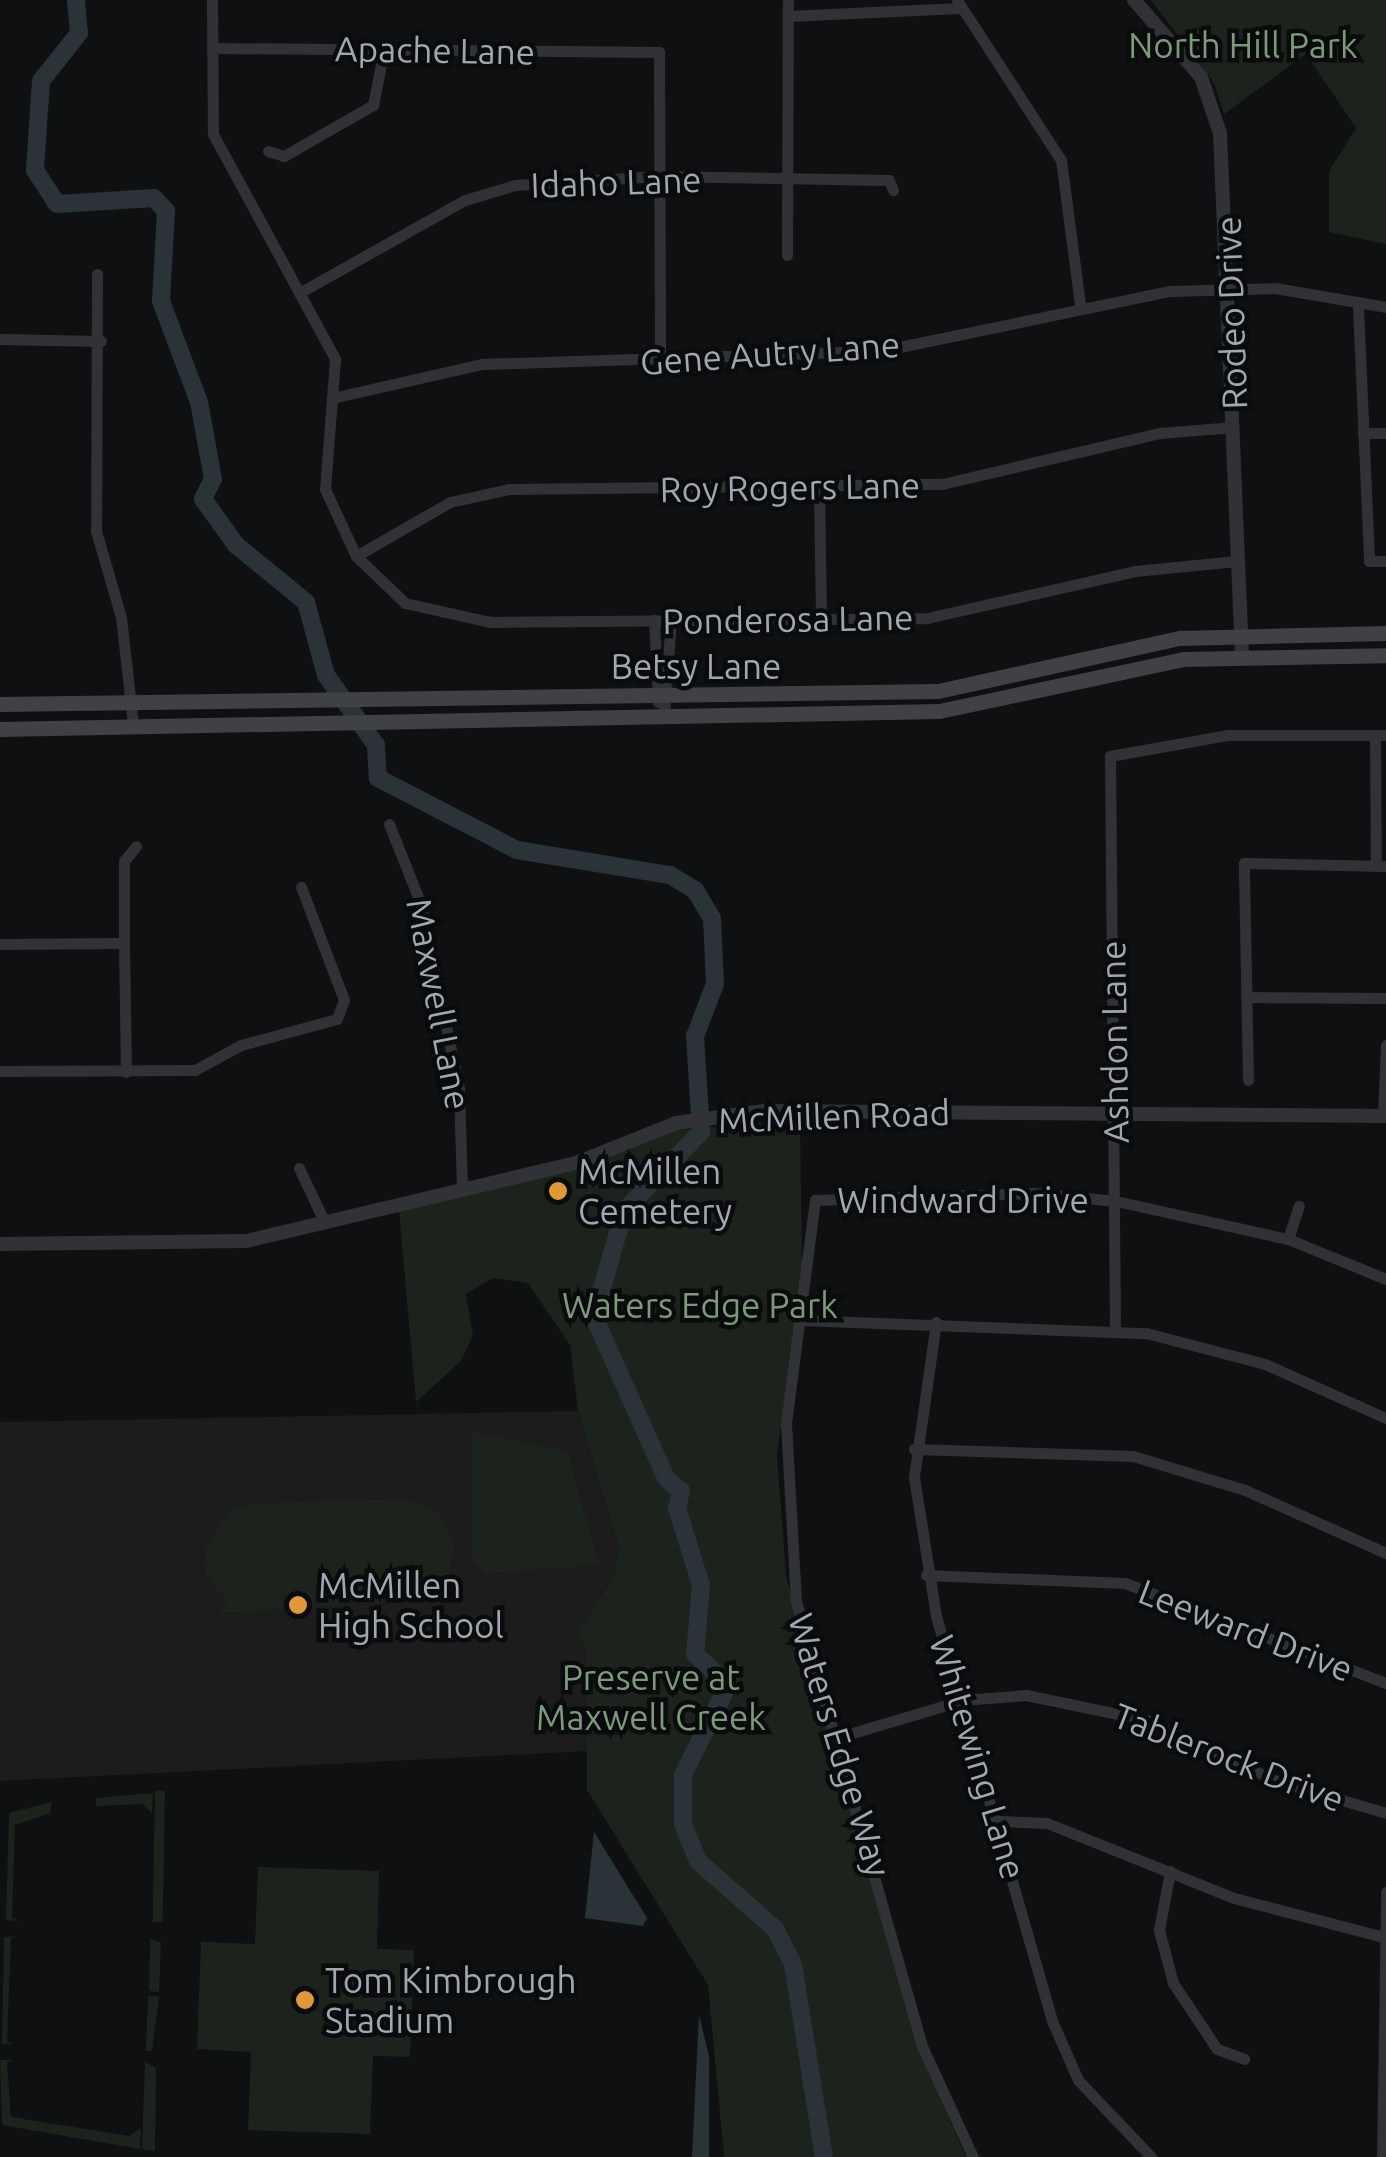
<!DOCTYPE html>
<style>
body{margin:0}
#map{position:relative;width:1386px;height:2157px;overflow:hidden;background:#0f1011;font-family:Ubuntu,sans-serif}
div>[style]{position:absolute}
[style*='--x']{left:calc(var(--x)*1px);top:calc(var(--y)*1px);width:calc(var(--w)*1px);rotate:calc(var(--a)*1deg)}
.built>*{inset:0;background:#1c1c1d}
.green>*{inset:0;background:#1c231c;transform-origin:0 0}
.water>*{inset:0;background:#2a3338}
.river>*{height:18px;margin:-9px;padding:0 9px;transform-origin:9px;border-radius:9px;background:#2a3338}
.minor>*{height:11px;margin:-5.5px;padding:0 5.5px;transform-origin:5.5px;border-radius:5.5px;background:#313235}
.tertiary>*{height:14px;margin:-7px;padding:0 7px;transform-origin:7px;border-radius:7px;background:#313235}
.secondary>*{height:15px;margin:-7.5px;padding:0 7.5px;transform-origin:7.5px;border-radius:7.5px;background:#3f4145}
.dots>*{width:28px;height:28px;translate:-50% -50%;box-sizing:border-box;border:5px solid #0a0b0c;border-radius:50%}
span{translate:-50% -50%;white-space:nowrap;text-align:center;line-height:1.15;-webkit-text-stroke:9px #0a0b0c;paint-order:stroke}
.park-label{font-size:35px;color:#7a9b79}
.street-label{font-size:35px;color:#a1a7b1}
.poi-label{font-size:35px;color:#a1a7b1}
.left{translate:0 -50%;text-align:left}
</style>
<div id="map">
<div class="built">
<div style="clip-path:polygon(578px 1411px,619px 1548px,614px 1577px,577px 1632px,587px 1651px,589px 1751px,0 1781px,0 1422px)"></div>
</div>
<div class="green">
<div style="clip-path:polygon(1151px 0,1386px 0,1386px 244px,1329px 232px,1329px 171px,1356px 128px,1306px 54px,1224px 114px,1214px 83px)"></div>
<div style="clip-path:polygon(800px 1120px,802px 1266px,777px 1455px,786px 1576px,918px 2048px,966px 2157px,724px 2157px,708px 1985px,587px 1790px,587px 1651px,577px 1632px,614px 1577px,619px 1548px,578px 1411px,570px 1345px,528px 1283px,493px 1278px,466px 1294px,473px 1335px,461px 1361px,416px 1402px,399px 1210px,675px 1130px)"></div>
<div style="clip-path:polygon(472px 1431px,567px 1451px,599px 1565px,485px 1573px,472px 1560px)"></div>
<div style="clip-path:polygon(407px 1499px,439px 1514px,454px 1545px,448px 1580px,429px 1600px,218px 1613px,227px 1602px,207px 1575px,205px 1550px,228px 1512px,253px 1503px)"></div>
<div style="left:165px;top:1791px;width:131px;height:10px;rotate:91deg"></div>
<div style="clip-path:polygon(153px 1793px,152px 1813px,142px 1804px,96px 1806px,96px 1798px)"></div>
<div style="clip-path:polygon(52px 1802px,50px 1813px,15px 1825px,12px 1918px,19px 1921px,6px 1920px,9px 1813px)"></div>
<div style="clip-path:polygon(258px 1867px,379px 1871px,377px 1949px,414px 1950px,410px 2057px,373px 2056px,370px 2134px,248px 2130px,251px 2052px,197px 2049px,201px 1942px,255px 1944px)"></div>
<div style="clip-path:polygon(19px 1936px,11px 1938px,7px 2042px,15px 2044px,2px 2044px,4px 1937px)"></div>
<div style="clip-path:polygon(150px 1938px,161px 1943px,159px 1992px,149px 1991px)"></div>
<div style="clip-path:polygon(148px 1996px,159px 1996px,152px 2051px,146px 2051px)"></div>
<div style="clip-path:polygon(0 2060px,14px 2060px,7px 2062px,11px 2117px,129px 2136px,141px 2128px,140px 2149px,2px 2125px)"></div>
<div style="clip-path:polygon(145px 2062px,156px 2068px,155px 2151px,142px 2149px)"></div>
</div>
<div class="water">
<div style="clip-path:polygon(594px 1832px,647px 1918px,643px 1926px,585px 1918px)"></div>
<div style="clip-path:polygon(699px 2015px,709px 2056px,709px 2157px,692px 2157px)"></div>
</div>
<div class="river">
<div style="--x:76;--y:0;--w:33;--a:85"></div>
<div style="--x:79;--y:33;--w:61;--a:128.4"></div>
<div style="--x:41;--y:81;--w:89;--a:93.9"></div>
<div style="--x:35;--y:170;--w:40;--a:57.1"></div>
<div style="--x:57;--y:204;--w:97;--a:-3.5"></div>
<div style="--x:154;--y:198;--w:18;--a:47"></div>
<div style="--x:166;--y:211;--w:90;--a:93.2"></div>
<div style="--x:161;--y:301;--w:108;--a:69.4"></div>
<div style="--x:199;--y:402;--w:78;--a:79.7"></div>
<div style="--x:213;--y:479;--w:22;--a:117"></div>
<div style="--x:203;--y:499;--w:57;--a:54.3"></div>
<div style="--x:236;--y:545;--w:90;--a:39.2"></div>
<div style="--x:306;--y:602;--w:76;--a:74.7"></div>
<div style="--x:326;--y:675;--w:86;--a:54.5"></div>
<div style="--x:376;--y:745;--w:33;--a:87"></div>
<div style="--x:378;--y:778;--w:157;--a:27.4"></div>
<div style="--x:517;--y:850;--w:155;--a:9.3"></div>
<div style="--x:670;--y:875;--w:29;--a:31"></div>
<div style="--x:695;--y:890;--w:33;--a:59"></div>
<div style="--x:712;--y:918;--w:66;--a:87.4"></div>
<div style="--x:715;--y:984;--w:56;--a:111"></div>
<div style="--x:695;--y:1036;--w:96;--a:86.4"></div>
<div style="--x:701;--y:1132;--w:110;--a:134.3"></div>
<div style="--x:624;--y:1211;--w:110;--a:105.8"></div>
<div style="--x:594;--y:1317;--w:176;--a:65.9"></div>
<div style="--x:666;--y:1478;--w:20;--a:41"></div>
<div style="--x:681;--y:1491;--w:17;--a:103"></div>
<div style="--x:677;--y:1508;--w:81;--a:72.7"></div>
<div style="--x:701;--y:1585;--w:69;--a:95"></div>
<div style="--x:695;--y:1654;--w:45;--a:43.2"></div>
<div style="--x:728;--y:1685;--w:101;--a:116.6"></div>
<div style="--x:683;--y:1775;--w:49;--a:90"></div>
<div style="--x:683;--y:1824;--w:40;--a:68"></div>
<div style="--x:698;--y:1861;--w:103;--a:41.4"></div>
<div style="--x:775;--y:1929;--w:39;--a:63"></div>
<div style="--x:793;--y:1964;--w:195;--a:80.9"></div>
</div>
<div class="minor">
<div style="--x:212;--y:0;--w:134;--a:89.6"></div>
<div style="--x:213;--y:134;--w:256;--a:61.5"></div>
<div style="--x:335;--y:359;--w:130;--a:94.4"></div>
<div style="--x:325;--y:489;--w:74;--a:65.2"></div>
<div style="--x:356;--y:556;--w:68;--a:43.8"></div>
<div style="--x:405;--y:603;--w:88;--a:12.5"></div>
<div style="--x:491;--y:622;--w:436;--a:-0.5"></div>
<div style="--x:927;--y:618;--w:213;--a:-12.7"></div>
<div style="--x:1135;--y:571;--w:102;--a:-5.6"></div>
<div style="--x:957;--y:0;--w:191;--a:57"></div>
<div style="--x:1061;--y:160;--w:145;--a:82.5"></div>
<div style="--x:788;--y:16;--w:172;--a:-2.7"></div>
<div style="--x:212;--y:48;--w:447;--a:0.5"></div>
<div style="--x:659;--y:52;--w:311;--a:89.8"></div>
<div style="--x:268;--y:151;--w:17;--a:17"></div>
<div style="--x:284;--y:156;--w:103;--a:-29.8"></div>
<div style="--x:373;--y:105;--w:56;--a:-78.7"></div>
<div style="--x:787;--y:255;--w:255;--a:-89.8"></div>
<div style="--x:97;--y:274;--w:257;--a:90.2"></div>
<div style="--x:96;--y:531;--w:90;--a:73.8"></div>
<div style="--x:121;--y:617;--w:108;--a:83.6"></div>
<div style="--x:299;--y:293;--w:190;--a:-29.3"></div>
<div style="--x:465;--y:200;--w:52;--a:-16.7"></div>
<div style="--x:515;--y:185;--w:144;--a:-3.6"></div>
<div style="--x:659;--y:176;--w:230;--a:1"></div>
<div style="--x:889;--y:180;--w:11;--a:68"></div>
<div style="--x:1358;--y:307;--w:254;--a:87.5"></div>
<div style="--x:1369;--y:561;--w:17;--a:0"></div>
<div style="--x:0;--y:339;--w:101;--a:1.1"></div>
<div style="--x:332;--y:398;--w:154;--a:-12.8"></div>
<div style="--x:482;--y:364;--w:398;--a:-1.9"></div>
<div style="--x:880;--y:351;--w:296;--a:-11.7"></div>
<div style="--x:1170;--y:291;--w:105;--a:-1.6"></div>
<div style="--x:1275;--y:288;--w:113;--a:9.7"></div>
<div style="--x:1363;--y:433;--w:23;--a:0"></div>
<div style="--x:819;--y:489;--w:130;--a:89.1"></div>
<div style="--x:356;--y:556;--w:108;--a:-29.9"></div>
<div style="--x:450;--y:502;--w:60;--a:-12.4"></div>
<div style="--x:509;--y:489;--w:433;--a:-0.7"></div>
<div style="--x:942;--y:484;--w:224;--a:-13.2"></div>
<div style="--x:1160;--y:433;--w:74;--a:-4.6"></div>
<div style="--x:654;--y:620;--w:82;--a:87.2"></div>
<div style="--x:664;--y:715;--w:95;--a:-85.8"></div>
<div style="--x:1375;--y:735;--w:131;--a:89.6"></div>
<div style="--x:389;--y:824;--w:84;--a:68.3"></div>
<div style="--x:420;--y:902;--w:191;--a:78.2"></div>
<div style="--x:459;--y:1089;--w:100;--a:88.3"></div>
<div style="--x:124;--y:943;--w:82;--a:-90"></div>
<div style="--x:124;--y:861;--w:19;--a:-51"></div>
<div style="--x:0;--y:944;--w:124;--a:-0.5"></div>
<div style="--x:124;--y:943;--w:129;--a:89.1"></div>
<div style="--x:1246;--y:997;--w:140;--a:0.4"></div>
<div style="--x:0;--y:1071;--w:195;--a:-0.3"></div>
<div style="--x:195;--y:1070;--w:52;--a:-28.5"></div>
<div style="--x:241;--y:1045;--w:99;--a:-15.2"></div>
<div style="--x:337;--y:1019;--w:20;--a:-70"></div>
<div style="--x:344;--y:1000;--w:121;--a:-110.8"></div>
<div style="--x:1248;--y:1080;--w:217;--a:-91.1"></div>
<div style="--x:1244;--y:863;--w:142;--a:1.2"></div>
<div style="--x:1383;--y:1116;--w:71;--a:-87.6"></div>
<div style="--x:299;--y:1168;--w:61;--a:64.7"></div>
<div style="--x:1288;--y:1239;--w:35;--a:-72"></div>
<div style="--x:800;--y:1320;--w:346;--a:2.2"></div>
<div style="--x:1146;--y:1333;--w:123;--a:14.6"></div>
<div style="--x:1265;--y:1364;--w:133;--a:24.1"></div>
<div style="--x:936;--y:1322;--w:157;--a:98.1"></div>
<div style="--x:914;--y:1477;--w:141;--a:81"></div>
<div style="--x:936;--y:1616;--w:423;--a:74"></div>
<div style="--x:1053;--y:2023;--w:62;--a:66.3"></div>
<div style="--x:1078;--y:2080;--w:106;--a:46.5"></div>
<div style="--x:1115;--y:1328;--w:572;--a:-90.5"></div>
<div style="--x:1110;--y:756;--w:120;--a:-10.1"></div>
<div style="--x:1228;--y:735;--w:158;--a:0"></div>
<div style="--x:914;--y:1449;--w:219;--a:1.8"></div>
<div style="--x:1133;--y:1456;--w:117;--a:16.9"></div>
<div style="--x:1245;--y:1490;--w:154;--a:24.1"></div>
<div style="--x:926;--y:1575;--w:199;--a:2.3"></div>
<div style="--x:1125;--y:1583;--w:280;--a:21"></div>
<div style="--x:839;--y:1737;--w:129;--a:-16.6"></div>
<div style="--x:963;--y:1700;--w:63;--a:-4.5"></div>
<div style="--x:1026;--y:1695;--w:124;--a:11.7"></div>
<div style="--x:1147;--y:1720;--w:143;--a:25.3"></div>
<div style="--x:1276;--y:1781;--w:115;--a:16.2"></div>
<div style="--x:1000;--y:1821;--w:47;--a:2.4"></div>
<div style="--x:1047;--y:1823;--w:201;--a:21.9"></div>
<div style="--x:1234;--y:1898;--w:155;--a:14.6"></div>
<div style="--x:1170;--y:1871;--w:60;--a:100.6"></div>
<div style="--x:1159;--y:1930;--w:55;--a:75.2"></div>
<div style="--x:1173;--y:1983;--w:79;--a:56.3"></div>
<div style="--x:1217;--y:2049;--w:29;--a:20"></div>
<div style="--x:973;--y:2157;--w:122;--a:-114.7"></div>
<div style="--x:922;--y:2046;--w:462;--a:-105.8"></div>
<div style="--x:796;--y:1602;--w:179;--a:-93.2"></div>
<div style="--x:786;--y:1423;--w:225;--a:-82.6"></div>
<div style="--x:815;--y:1200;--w:219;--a:-1.8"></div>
<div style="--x:1034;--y:1193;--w:82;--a:5.6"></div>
<div style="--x:1116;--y:1201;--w:176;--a:12.5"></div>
<div style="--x:1288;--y:1239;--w:106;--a:22.2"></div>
<div style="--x:1382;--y:2157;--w:265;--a:-89.1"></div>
</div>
<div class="tertiary">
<div style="--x:1134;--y:0;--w:102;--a:49"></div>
<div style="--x:1201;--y:77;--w:59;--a:71.3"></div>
<div style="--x:1220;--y:133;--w:522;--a:87.59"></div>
<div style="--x:0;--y:1244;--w:246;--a:-0.7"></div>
<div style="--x:246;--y:1241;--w:339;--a:-13.3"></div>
<div style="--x:576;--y:1163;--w:108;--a:-21.8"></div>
<div style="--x:676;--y:1123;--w:89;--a:-7.8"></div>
<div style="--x:764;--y:1111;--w:622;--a:0.46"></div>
</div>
<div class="secondary">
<div style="--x:0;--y:704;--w:938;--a:-0.79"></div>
<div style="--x:938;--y:691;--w:248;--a:-12.4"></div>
<div style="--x:1180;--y:638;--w:206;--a:-1.4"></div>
<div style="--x:0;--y:729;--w:939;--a:-1.1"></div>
<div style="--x:939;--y:711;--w:250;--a:-12"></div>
<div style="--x:1184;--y:659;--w:202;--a:-1.1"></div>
</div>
<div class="dots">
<div style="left:558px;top:1191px;background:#e49834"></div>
<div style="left:298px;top:1605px;background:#e49834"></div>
<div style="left:305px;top:2000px;background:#e49834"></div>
</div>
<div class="park-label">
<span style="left:1243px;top:45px">North Hill Park</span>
<span style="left:700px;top:1305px">Waters Edge Park</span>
<span style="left:651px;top:1697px">Preserve at<br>Maxwell Creek</span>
</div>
<div class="street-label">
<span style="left:435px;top:50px;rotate:1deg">Apache Lane</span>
<span style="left:616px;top:182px;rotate:-2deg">Idaho Lane</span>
<span style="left:1231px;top:313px;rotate:-92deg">Rodeo Drive</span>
<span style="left:770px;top:353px;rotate:-4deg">Gene Autry Lane</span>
<span style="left:790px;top:487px;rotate:-1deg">Roy Rogers Lane</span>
<span style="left:788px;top:619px;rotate:-1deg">Ponderosa Lane</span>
<span style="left:696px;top:666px">Betsy Lane</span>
<span style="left:439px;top:1004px;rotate:79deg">Maxwell Lane</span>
<span style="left:1114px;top:1042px;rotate:-91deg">Ashdon Lane</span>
<span style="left:834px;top:1116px;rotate:-2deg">McMillen Road</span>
<span style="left:963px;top:1200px">Windward Drive</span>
<span style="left:1246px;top:1630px;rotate:21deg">Leeward Drive</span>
<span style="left:840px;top:1745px;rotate:73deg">Waters Edge Way</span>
<span style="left:978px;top:1757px;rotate:73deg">Whitewing Lane</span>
<span style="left:1229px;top:1757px;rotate:21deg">Tablerock Drive</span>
</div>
<div class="poi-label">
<span class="left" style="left:578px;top:1191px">McMillen<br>Cemetery</span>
<span class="left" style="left:318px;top:1605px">McMillen<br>High School</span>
<span class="left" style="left:325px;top:2000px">Tom Kimbrough<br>Stadium</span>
</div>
</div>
